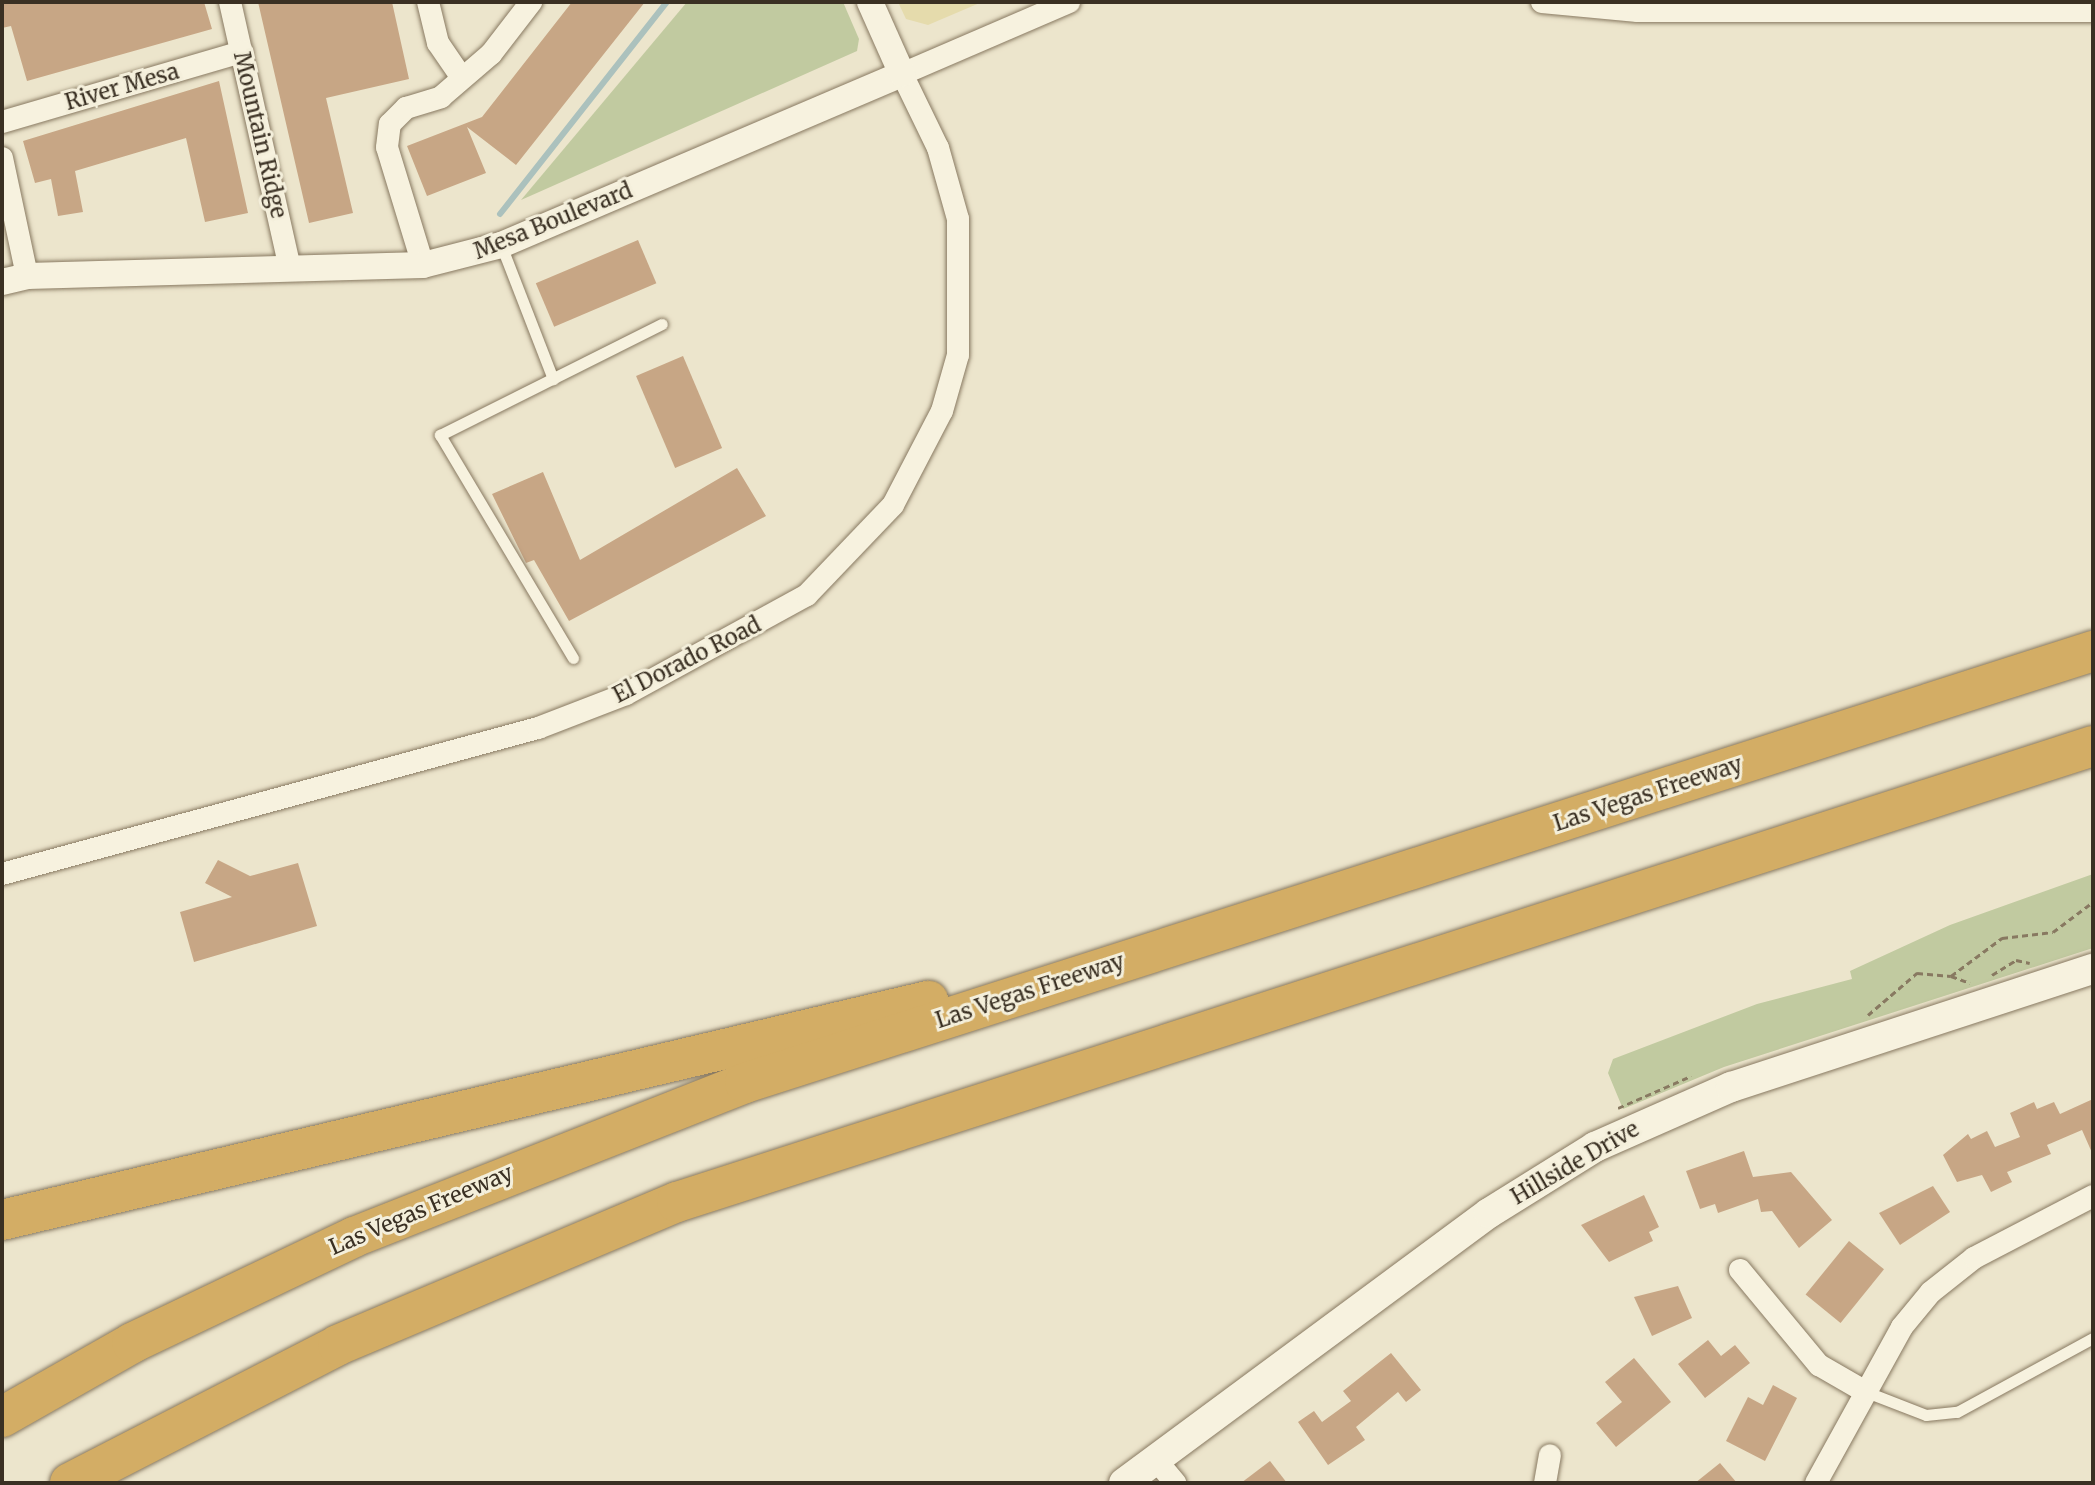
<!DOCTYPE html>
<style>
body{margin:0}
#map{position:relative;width:2095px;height:1485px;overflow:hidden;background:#ece5cc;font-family:Merriweather,serif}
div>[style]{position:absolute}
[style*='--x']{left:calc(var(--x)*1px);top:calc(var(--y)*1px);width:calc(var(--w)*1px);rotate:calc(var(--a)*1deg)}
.green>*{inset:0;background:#c1caa0}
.sand>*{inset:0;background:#e5dbac}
.stream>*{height:6px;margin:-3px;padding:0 3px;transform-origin:3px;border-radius:3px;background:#abc1bd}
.building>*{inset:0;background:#c7a685;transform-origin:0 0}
.path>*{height:3px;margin-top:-1.5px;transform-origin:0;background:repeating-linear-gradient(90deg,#887961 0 6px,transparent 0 10px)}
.roads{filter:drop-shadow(0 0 2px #887961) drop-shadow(0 0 2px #887961)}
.service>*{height:11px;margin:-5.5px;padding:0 5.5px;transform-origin:5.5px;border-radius:5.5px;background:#f7f2df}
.minor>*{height:22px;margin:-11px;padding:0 11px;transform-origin:11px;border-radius:11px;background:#f7f2df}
.tertiary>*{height:26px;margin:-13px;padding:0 13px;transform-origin:13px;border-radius:13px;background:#f7f2df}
.secondary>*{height:30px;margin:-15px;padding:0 15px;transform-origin:15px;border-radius:15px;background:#f7f2df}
.motorway>*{height:40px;margin:-20px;padding:0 20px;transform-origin:20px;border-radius:20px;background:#d3ad65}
span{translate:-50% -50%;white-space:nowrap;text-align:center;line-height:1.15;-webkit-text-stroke:6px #f4efdb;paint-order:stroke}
.street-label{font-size:22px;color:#3a3023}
.frame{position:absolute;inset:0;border:4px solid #3a3023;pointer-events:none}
</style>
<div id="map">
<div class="green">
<div style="clip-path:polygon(687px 2px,843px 2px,859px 39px,857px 51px,521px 200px)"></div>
<div style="clip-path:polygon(2093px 874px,2093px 948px,1724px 1067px,1623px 1109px,1608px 1073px,1613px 1059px,1757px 1004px,1852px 979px,1850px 971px,1950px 925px)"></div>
</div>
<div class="sand">
<div style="clip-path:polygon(898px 2px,982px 2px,928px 25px,906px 19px)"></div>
</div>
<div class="stream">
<div style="--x:500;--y:214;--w:270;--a:-51.8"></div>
</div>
<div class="building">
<div style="clip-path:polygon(2px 2px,204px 2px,212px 29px,27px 81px,11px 26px,2px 28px)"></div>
<div style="clip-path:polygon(258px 2px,392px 2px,409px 79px,326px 98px,353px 213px,309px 223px)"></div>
<div style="clip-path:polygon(572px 2px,645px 2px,516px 165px,467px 127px,486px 173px,427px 196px,407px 146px,482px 117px)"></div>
<div style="clip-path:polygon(219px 81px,248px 213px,205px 222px,186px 138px,75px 171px,83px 212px,58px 216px,51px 179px,35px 183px,23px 141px)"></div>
<div style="left:638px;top:240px;width:47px;height:111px;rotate:67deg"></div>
<div style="left:683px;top:356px;width:100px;height:51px;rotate:67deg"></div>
<div style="clip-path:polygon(737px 468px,766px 516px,569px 621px,534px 560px,526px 563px,492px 494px,543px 472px,580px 560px)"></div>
<div style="clip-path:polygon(218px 860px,250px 876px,298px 863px,317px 926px,194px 962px,180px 912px,232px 897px,205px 883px)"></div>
<div style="clip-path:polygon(2093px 1099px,2093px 1155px,2082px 1130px,2047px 1145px,2051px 1154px,2007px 1172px,2012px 1182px,1991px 1192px,1982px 1175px,1957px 1182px,1943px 1155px,1968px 1134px,1971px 1139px,1987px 1131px,1995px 1147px,2020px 1137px,2010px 1113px,2034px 1102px,2037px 1109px,2054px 1102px,2060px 1114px)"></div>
<div style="clip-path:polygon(1744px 1151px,1753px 1177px,1791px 1172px,1832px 1220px,1799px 1248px,1772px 1211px,1761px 1212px,1758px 1199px,1718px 1213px,1715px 1204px,1700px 1209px,1686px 1171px)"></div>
<div style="clip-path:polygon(1933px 1186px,1950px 1212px,1900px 1245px,1879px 1213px)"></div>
<div style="clip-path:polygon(1644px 1195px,1659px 1227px,1649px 1232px,1653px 1241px,1609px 1262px,1581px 1225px)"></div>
<div style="left:1849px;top:1241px;width:45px;height:69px;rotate:39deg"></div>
<div style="clip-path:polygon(1678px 1286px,1692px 1318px,1652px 1336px,1634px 1297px)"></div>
<div style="clip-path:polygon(1708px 1340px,1721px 1356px,1735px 1345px,1750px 1363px,1705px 1398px,1678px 1364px)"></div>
<div style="clip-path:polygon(1391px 1353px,1421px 1390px,1406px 1402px,1398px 1392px,1356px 1427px,1365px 1440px,1328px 1465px,1298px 1422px,1314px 1411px,1322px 1422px,1351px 1401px,1343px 1391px)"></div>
<div style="clip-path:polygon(1634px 1358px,1671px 1402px,1616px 1447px,1596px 1423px,1622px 1402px,1605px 1382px)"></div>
<div style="clip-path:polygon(1773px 1385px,1797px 1398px,1765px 1461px,1726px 1441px,1748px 1397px,1763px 1405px)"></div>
<div style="clip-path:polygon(1270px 1461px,1287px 1483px,1241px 1483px)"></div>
<div style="clip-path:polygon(1720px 1463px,1737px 1483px,1695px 1483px)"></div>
</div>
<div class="path">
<div style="--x:1992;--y:975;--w:28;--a:-32"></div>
<div style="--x:2016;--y:960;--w:14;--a:12"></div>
<div style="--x:1951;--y:976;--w:20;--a:20"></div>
<div style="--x:1868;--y:1015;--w:65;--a:-40.6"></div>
<div style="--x:1917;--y:973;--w:34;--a:5"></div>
<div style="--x:1951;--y:976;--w:64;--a:-36.7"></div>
<div style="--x:2002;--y:938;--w:51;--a:-6.7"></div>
<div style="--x:2053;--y:932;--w:50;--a:-36.9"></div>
<div style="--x:1618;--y:1108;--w:80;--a:-23.7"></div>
</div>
<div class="roads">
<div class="service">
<div style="--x:501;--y:245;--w:144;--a:68.8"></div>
<div style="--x:573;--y:658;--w:260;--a:-120.8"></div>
<div style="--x:440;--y:435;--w:248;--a:-26.6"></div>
<div style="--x:1864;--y:1391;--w:66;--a:21.2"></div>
<div style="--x:1926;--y:1415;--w:31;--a:-6"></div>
<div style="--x:1957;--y:1412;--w:155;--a:-28.6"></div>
</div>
<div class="minor">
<div style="--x:230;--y:2;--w:273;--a:77.3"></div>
<div style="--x:428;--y:2;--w:42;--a:76.3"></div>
<div style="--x:438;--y:43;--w:42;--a:55.6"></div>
<div style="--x:1542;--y:2;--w:96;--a:5.4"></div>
<div style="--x:1638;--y:11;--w:455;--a:0"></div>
<div style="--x:2;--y:122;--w:250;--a:-16.3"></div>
<div style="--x:2;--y:158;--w:121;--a:78"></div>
<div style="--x:423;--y:265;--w:123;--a:-107"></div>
<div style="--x:387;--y:147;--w:23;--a:-83"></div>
<div style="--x:390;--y:124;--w:23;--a:-45"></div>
<div style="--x:406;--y:108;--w:37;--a:-17"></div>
<div style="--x:441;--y:97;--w:66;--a:-40.7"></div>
<div style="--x:491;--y:54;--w:66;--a:-52.4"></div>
<div style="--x:2;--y:874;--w:556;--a:-15.24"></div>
<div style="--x:538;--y:728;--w:94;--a:-21.1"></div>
<div style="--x:626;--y:694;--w:206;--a:-28.7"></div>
<div style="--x:807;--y:595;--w:124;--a:-46.3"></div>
<div style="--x:893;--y:505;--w:106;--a:-62.5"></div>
<div style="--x:942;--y:411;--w:58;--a:-74.1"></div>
<div style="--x:958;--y:355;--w:136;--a:-90"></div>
<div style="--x:958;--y:219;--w:74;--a:-105.7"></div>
<div style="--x:938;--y:148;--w:82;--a:-115.9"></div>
<div style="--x:902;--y:74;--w:182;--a:-23.3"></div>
<div style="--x:1740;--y:1270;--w:124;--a:50.3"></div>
<div style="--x:1819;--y:1365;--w:52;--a:30"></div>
<div style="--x:1156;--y:1460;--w:30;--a:50"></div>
<div style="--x:1545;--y:1483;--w:28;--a:-80"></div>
<div style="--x:1816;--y:1483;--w:178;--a:-61.1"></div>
<div style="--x:1902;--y:1327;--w:45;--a:-50.4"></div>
<div style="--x:1931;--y:1292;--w:55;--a:-38.3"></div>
<div style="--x:1974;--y:1258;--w:134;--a:-27.5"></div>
</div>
<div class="tertiary">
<div style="--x:2;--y:282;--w:26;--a:-13"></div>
<div style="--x:27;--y:276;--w:396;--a:-1.6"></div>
<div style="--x:423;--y:265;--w:81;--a:-14.4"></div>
<div style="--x:501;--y:245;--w:436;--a:-23.1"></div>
<div style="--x:902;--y:74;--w:79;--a:-114"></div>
</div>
<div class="secondary">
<div style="--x:1124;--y:1483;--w:454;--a:-36.5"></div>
<div style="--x:1489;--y:1213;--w:125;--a:-31.9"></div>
<div style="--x:1595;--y:1147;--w:149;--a:-23.8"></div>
<div style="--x:1731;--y:1087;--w:381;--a:-18.1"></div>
</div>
<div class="motorway">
<div style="--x:2;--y:1220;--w:952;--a:-13.31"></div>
<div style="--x:2;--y:1417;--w:150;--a:-29.6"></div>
<div style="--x:132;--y:1343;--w:246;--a:-25.5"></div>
<div style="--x:354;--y:1237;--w:420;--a:-21.5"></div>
<div style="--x:745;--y:1083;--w:1416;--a:-17.77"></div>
<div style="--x:70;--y:1483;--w:301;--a:-27.2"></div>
<div style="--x:338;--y:1345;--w:368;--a:-22.9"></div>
<div style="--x:677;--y:1202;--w:1488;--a:-17.85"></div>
</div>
</div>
<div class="street-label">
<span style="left:122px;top:87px;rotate:-16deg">River Mesa</span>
<span style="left:260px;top:135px;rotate:77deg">Mountain Ridge</span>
<span style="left:553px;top:221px;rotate:-22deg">Mesa Boulevard</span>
<span style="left:687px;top:660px;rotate:-27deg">El Dorado Road</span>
<span style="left:1648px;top:794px;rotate:-18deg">Las Vegas Freeway</span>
<span style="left:1030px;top:991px;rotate:-18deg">Las Vegas Freeway</span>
<span style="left:1575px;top:1163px;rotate:-30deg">Hillside Drive</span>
<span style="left:421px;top:1210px;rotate:-23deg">Las Vegas Freeway</span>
</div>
<div class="frame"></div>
</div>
